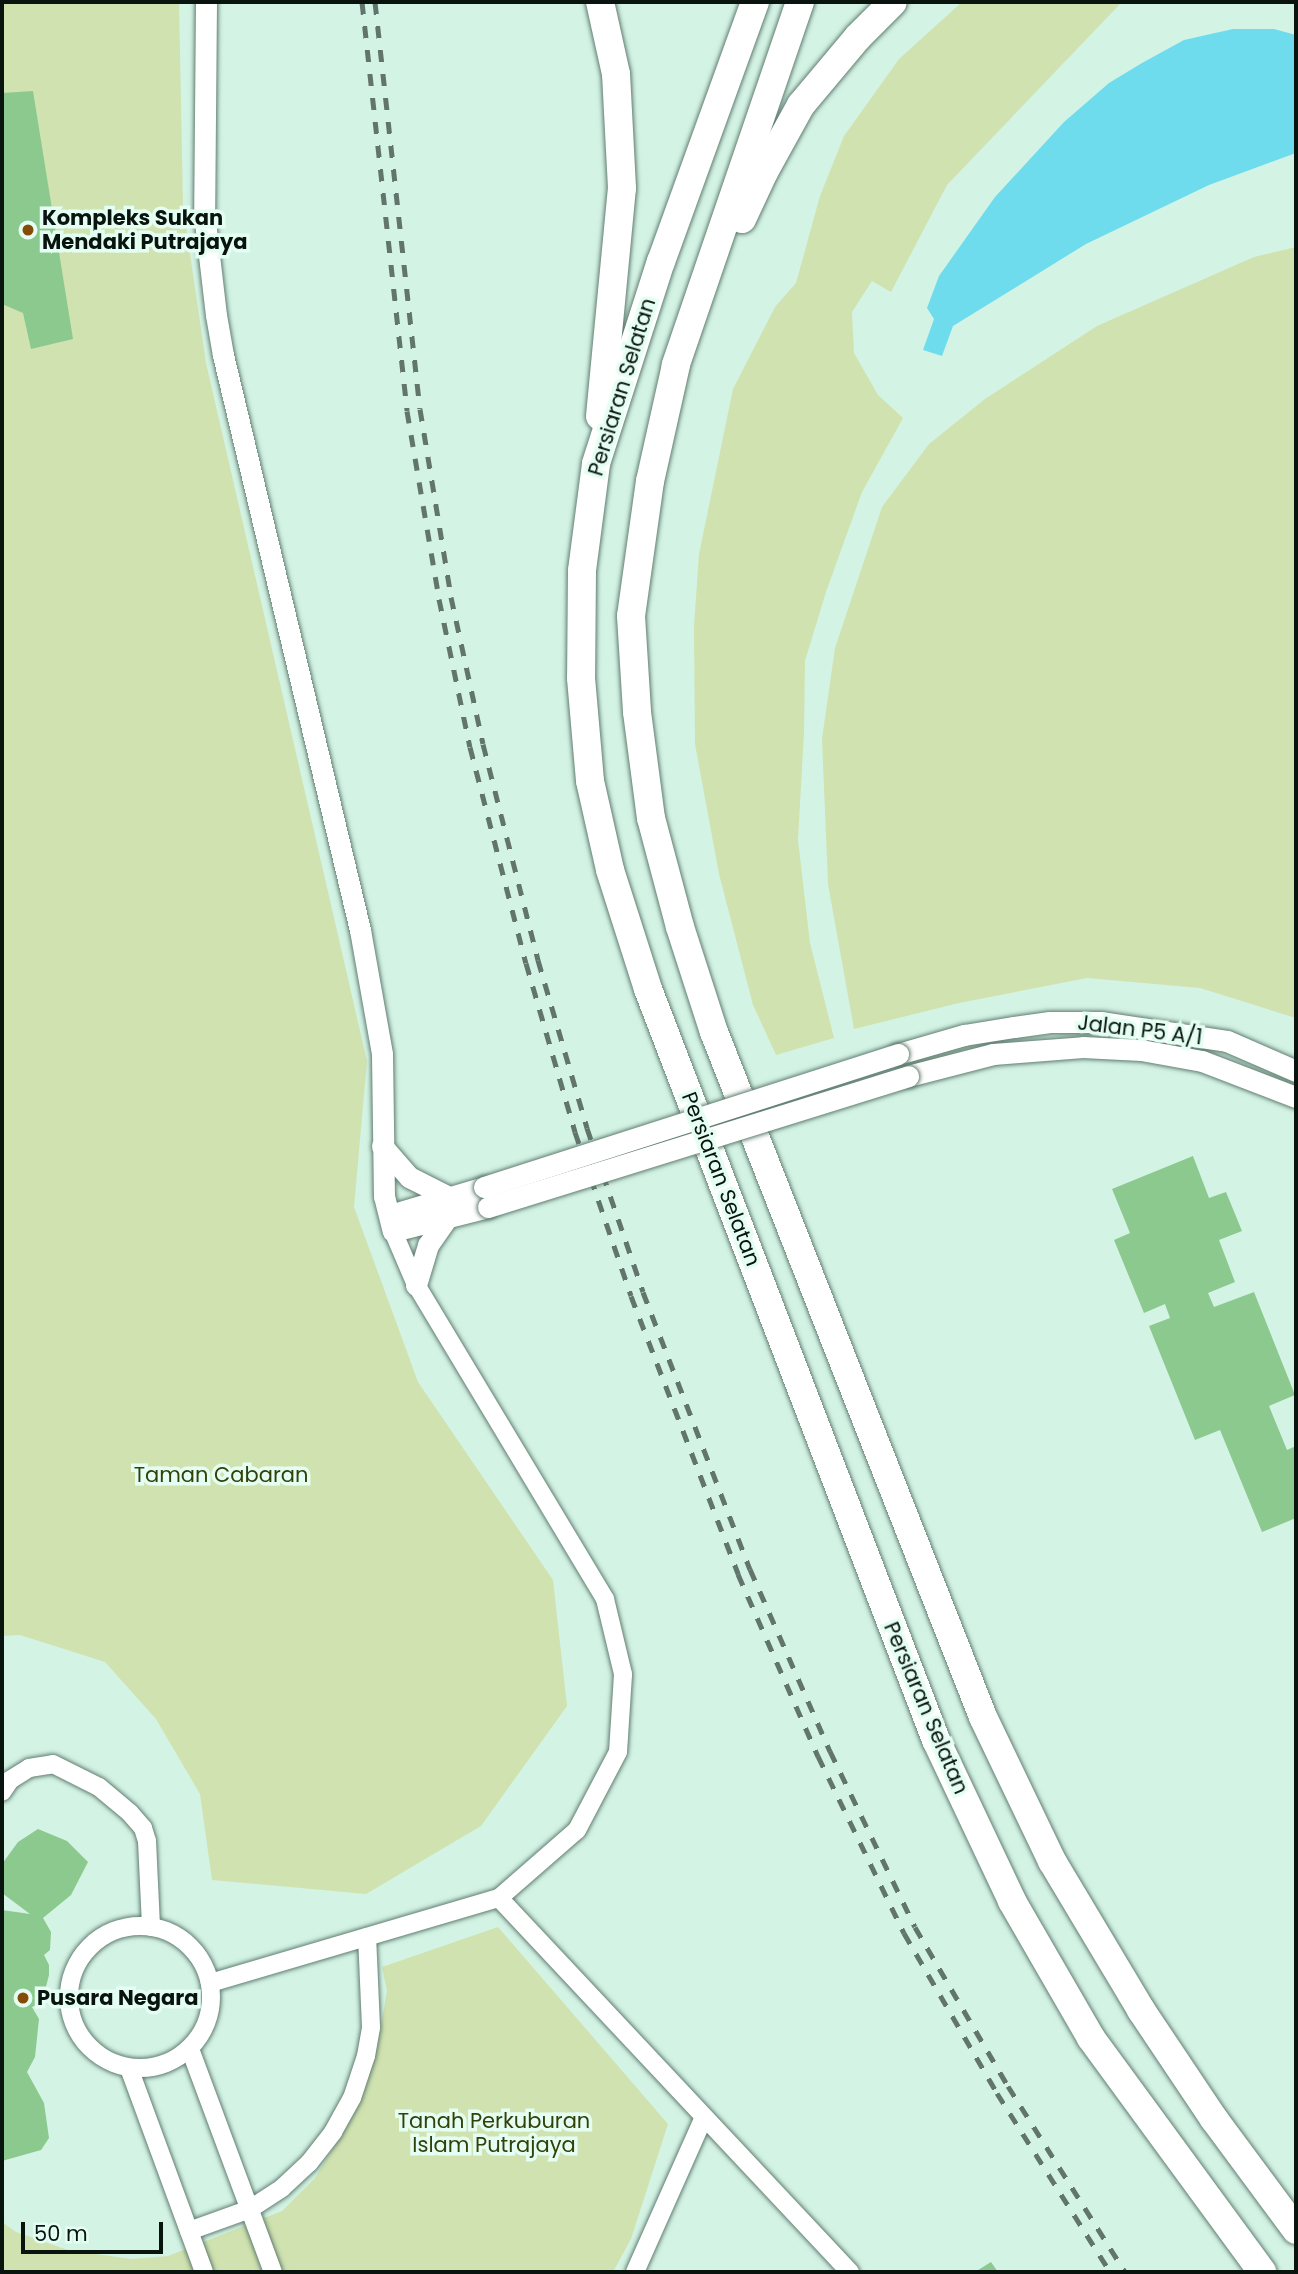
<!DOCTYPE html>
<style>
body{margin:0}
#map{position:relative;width:1298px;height:2274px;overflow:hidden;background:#d3f3e5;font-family:Poppins,sans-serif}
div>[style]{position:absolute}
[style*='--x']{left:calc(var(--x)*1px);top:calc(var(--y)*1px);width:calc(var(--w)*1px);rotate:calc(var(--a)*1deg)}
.green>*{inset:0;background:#d0e2af}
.water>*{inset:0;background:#6fdcee}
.building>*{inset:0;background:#8cc98f}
.roads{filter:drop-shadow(0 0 2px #617e71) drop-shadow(0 0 2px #617e71)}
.minor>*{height:18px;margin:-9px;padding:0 9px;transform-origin:9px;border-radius:9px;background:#fff}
.minor>.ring{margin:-9px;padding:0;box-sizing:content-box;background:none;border:18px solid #fff;border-radius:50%}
.tertiary>*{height:21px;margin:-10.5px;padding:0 10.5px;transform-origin:10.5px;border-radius:10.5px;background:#fff}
.primary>*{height:28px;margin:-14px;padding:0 14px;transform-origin:14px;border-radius:14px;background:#fff}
.rail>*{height:5px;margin-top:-2.5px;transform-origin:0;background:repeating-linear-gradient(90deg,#61756d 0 12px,transparent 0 24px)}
.bridges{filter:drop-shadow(0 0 2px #617e71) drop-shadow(0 0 2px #617e71)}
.tertiary-bridge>*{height:21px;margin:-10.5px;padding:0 10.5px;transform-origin:10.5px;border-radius:10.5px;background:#fff}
.dots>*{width:19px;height:19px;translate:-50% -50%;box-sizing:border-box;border:4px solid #e5fef3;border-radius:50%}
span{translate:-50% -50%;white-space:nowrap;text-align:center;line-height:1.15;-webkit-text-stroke:7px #e5fef3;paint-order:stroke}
.poi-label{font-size:21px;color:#09140f;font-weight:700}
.left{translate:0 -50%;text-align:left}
.street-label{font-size:21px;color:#09140f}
.park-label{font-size:21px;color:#324109}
.frame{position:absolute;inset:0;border:4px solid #09140f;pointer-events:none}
.scale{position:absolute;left:21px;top:2222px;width:142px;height:32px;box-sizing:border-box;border:4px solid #09140f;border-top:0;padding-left:9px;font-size:21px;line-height:24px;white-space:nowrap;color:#09140f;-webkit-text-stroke:5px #e5fef3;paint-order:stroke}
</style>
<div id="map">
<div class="green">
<div style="clip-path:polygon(2px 2px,179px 2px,183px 206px,206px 363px,367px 1061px,354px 1207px,418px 1382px,553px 1580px,567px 1706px,481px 1826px,366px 1894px,212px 1880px,200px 1794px,156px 1719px,105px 1662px,20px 1635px,2px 1636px)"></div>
<div style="clip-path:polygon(962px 2px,1122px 2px,947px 185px,891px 292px,872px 281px,852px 312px,854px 353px,878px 395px,903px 418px,862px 492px,826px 592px,805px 661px,804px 732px,798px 840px,810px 943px,834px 1038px,776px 1055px,753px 1005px,719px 874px,695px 744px,694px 626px,699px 554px,733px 389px,775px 307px,796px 283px,820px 196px,844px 136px,899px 59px)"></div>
<div style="clip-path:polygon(1296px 247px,1296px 1018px,1200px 988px,1087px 978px,959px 1003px,854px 1029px,828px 884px,822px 739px,835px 648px,882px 507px,929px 444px,985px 399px,1097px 326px,1254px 257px)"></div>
<div style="clip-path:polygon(498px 1927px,668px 2124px,631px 2239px,613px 2272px,2px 2272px,2px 2222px,16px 2232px,68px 2250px,131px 2259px,168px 2256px,282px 2211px,315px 2178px,353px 2115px,378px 2043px,387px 1991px,382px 1967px)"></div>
</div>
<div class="water">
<div style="clip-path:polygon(1233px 29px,1274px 29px,1296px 35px,1296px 153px,1209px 185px,1086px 244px,953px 326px,942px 356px,923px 350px,934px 319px,927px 308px,939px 276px,995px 197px,1064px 122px,1109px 83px,1142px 63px,1184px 40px)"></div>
</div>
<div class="building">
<div style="clip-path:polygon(33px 91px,73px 339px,31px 349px,23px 313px,2px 304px,2px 93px)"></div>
<div style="clip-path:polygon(1193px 1156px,1209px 1198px,1226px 1192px,1242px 1231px,1219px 1240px,1235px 1282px,1208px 1293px,1214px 1307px,1254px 1292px,1295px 1395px,1269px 1406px,1287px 1450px,1296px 1446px,1296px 1518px,1262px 1532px,1220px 1430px,1195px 1440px,1149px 1326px,1170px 1318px,1165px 1304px,1144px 1313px,1114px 1240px,1130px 1233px,1112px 1189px)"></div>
<div style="clip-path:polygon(38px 1829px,67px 1841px,88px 1862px,71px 1895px,43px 1918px,51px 1932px,50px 1950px,44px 1955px,49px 1965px,49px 1975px,42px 2002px,32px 2007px,39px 2019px,35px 2057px,27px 2072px,44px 2103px,49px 2138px,41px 2150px,2px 2161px,2px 1910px,30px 1914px,2px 1893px,2px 1864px,18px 1842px)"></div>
<div style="clip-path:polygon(991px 2262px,998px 2272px,975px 2272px)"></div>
</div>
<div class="roads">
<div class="minor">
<div style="--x:2;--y:1792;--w:14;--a:-56"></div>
<div style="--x:10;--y:1780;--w:22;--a:-32"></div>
<div style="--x:29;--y:1768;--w:24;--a:-9"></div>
<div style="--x:53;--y:1764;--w:51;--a:26.6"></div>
<div style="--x:99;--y:1787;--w:40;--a:40"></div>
<div style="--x:130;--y:1813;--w:20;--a:49"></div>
<div style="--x:143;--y:1828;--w:14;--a:73"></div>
<div style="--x:147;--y:1841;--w:86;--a:87.3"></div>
<div style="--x:499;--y:1898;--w:513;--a:46.82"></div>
<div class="ring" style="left:69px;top:1926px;width:124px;height:124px"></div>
<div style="--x:210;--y:1983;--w:301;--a:-16.4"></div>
<div style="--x:499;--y:1898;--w:103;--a:-41.1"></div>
<div style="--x:577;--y:1830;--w:88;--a:-62.3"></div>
<div style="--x:618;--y:1752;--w:78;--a:-86.3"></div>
<div style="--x:623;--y:1674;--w:77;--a:-103.5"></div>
<div style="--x:605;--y:1599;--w:366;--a:-121"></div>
<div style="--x:416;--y:1285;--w:59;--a:-113.1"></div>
<div style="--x:190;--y:2049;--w:238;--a:69.6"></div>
<div style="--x:129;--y:2068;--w:217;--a:69.8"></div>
<div style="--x:189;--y:2231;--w:65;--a:-19.8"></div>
<div style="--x:250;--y:2209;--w:38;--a:-33"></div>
<div style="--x:282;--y:2188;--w:37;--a:-43"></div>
<div style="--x:309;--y:2163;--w:39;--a:-52"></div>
<div style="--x:333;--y:2132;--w:39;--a:-61"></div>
<div style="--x:352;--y:2098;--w:44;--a:-71.6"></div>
<div style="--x:366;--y:2056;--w:29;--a:-80"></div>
<div style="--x:371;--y:2027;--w:90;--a:-92.5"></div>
<div style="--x:635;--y:2272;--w:167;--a:-66"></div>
</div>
<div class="tertiary">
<div style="--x:206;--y:2;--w:211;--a:90.5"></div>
<div style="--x:204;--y:213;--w:103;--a:83.3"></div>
<div style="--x:216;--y:315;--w:41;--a:80.1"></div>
<div style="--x:223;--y:355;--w:591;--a:76.6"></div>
<div style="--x:360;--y:930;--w:126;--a:79.9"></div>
<div style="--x:382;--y:1054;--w:142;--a:89.2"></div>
<div style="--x:384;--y:1196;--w:36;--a:76"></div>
<div style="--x:393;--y:1231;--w:98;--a:-14.2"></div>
<div style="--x:898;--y:1054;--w:69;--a:-16.1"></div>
<div style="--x:964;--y:1035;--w:51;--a:-9.1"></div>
<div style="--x:1014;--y:1027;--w:36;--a:-8"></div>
<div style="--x:1050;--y:1022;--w:50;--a:0"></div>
<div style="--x:1100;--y:1022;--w:128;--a:8.5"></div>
<div style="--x:1227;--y:1041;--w:75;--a:23.5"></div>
<div style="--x:908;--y:1076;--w:88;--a:-14.5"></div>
<div style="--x:993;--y:1054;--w:90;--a:-4.4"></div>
<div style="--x:1083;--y:1047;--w:58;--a:3"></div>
<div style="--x:1141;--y:1050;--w:62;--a:10.2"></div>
<div style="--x:1202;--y:1061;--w:101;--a:21"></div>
<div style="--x:382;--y:1146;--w:41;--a:48.9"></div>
<div style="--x:409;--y:1177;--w:47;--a:26.6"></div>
<div style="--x:390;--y:1215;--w:98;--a:-16.6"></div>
<div style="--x:416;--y:1285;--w:42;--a:-73.3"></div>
<div style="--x:428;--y:1245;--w:35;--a:-55"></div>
</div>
<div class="primary">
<div style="--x:755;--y:2;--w:276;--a:109.9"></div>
<div style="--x:661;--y:261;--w:213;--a:107.8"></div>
<div style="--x:596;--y:464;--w:108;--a:97.5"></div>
<div style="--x:582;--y:571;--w:107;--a:90.5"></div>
<div style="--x:581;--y:678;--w:103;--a:85"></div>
<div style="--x:590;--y:781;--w:91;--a:77.3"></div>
<div style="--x:610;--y:870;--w:125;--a:72.3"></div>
<div style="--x:648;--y:989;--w:804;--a:69.02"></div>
<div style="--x:936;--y:1740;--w:178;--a:64.7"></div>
<div style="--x:1012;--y:1901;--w:158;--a:60"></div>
<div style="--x:1091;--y:2038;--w:290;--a:53.8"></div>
<div style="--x:800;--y:2;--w:384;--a:108.9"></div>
<div style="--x:676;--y:365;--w:119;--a:102.6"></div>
<div style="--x:650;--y:481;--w:136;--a:98"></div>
<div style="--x:631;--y:616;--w:96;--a:86.4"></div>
<div style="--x:637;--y:712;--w:107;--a:82.5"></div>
<div style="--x:651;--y:818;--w:113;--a:75.1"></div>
<div style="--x:680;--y:927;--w:110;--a:72.1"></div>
<div style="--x:714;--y:1032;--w:736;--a:68.56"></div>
<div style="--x:983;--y:1717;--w:160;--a:64.4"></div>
<div style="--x:1052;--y:1861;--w:174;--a:59.1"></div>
<div style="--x:1141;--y:2010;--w:131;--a:56.2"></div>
<div style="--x:1214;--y:2119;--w:138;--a:53.5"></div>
<div style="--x:742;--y:219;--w:52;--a:-64.9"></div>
<div style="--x:764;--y:172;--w:77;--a:-61.1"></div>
<div style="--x:801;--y:105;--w:89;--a:-50"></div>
<div style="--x:858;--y:37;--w:49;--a:-45"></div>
<div style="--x:600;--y:416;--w:229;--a:-84.5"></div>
<div style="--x:622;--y:188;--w:114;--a:-93"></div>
<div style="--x:616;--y:74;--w:74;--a:-102.5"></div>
</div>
</div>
<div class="rail">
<div style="--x:362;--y:2;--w:411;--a:83.7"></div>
<div style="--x:407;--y:411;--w:191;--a:80.3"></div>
<div style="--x:439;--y:599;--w:151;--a:78.2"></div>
<div style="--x:470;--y:747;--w:223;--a:75.5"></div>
<div style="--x:526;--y:963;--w:176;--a:73.8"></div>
<div style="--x:575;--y:1132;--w:173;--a:71.1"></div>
<div style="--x:631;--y:1296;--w:298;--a:68.9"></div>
<div style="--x:738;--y:1574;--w:199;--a:66.3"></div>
<div style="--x:818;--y:1756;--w:197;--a:64.1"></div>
<div style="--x:904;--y:1933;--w:185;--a:59.8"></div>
<div style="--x:997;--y:2093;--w:212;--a:57.7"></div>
<div style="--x:375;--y:2;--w:409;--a:83.7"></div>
<div style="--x:420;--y:409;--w:191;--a:80.6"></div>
<div style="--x:451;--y:597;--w:150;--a:77.7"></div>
<div style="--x:483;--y:744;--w:223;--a:75.7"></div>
<div style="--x:538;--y:960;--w:175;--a:73.7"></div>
<div style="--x:587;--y:1128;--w:173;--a:71.1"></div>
<div style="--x:643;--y:1292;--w:297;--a:68.9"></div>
<div style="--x:750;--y:1569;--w:199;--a:66.3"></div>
<div style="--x:830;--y:1751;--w:195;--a:64.2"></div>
<div style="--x:915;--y:1927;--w:184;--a:59.7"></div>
<div style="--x:1008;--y:2086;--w:220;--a:57.8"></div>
</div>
<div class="bridges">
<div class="tertiary-bridge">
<div style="--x:484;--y:1187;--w:435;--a:-17.8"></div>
<div style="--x:488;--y:1207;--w:440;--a:-17.3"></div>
</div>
</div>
<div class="dots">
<div style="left:28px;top:230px;background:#874b09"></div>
<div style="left:23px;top:1998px;background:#874b09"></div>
</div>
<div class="poi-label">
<span class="left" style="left:42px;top:230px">Kompleks Sukan<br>Mendaki Putrajaya</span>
<span class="left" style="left:37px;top:1998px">Pusara Negara</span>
</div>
<div class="street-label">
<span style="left:622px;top:387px;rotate:-73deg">Persiaran Selatan</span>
<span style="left:1140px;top:1030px;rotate:7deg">Jalan P5 A/1</span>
<span style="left:721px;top:1179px;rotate:69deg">Persiaran Selatan</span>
<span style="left:926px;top:1708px;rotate:67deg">Persiaran Selatan</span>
</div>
<div class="park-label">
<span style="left:221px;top:1475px">Taman Cabaran</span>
<span style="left:494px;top:2133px">Tanah Perkuburan<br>Islam Putrajaya</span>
</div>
<div class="frame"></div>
<div class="scale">50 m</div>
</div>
